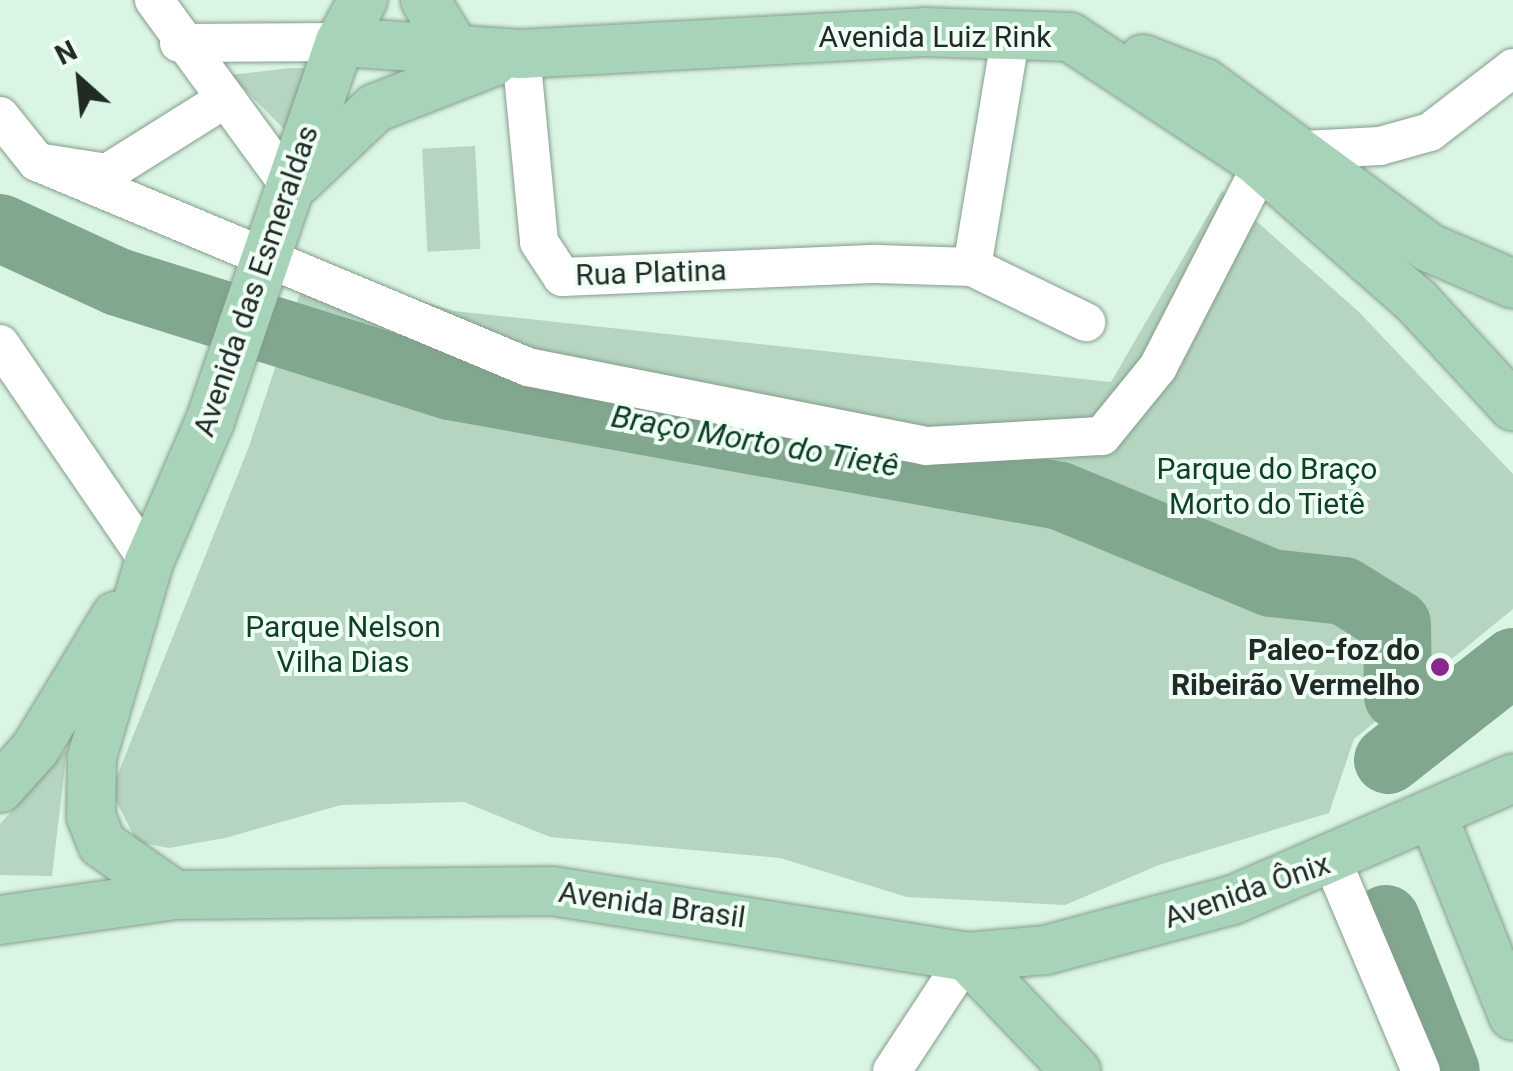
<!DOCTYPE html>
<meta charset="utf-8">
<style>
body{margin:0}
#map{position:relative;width:1513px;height:1071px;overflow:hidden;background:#dbf5e4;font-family:Roboto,sans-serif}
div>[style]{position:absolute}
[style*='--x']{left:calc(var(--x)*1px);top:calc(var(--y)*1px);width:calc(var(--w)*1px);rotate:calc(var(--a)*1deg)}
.green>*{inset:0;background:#b5d5c0;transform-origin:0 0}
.river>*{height:68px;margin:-34px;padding:0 34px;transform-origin:34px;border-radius:34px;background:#82a78f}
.roads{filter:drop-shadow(0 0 2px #859c8c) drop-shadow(0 0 2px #859c8c)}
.minor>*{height:38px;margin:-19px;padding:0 19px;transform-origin:19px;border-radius:19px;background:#fff}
.major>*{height:48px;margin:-24px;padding:0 24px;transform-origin:24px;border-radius:24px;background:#a7d4b9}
.dots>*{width:28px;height:28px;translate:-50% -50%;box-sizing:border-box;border:5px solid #f0fff5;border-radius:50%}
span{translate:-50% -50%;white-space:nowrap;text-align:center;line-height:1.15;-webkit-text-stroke:8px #f0fff5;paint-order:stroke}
.street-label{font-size:30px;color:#212a24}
.park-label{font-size:30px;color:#0f3f26}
.poi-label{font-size:30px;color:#212a24;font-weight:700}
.right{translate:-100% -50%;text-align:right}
.water-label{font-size:32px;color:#0c3c23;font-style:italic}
.north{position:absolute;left:30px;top:30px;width:100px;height:100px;-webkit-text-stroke:8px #f0fff5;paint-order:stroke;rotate:333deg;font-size:28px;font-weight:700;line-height:40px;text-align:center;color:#212a24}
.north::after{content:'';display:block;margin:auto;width:35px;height:45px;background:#212a24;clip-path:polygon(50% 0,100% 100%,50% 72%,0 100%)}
</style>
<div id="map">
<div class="green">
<div style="clip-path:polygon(291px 68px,314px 68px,287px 132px,230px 75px)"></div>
<div style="left:475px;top:146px;width:103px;height:53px;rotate:87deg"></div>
<div style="clip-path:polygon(1222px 191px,1358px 311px,1513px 474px,1513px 609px,1354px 739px,1329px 813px,1159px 865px,1065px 905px,907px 897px,780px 858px,550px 837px,464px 802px,341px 805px,225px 838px,169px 848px,137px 842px,111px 791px,248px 449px,309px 266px,454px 311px,1111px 382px)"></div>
<div style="clip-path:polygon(67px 749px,52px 876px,0 875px,0 824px)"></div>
</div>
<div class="river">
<div style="--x:0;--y:228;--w:130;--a:24.6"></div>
<div style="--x:118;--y:282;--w:348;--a:17.4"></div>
<div style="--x:450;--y:386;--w:620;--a:10.22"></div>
<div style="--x:1060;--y:496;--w:228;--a:22.4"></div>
<div style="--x:1271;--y:583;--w:73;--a:6.3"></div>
<div style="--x:1344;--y:591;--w:62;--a:31.9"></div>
<div style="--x:1397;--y:624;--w:72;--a:89.2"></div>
<div style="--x:1398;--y:696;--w:42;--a:28.4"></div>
<div style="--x:1388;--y:760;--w:159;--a:-38.1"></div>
<div style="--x:1386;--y:919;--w:163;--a:68.5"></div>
</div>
<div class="roads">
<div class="minor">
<div style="--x:154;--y:0;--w:229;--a:53.9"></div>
<div style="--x:179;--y:43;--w:161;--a:-0.4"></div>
<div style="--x:521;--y:54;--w:189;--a:84.5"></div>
<div style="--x:539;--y:242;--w:42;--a:56.7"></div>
<div style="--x:562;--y:277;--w:315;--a:-2.4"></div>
<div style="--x:877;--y:264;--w:95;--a:1.8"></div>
<div style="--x:972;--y:267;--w:127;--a:25.8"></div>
<div style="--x:0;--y:116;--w:59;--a:51.2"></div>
<div style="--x:37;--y:162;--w:71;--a:8.9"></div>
<div style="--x:107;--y:173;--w:136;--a:-32.1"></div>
<div style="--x:1304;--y:150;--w:76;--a:-3"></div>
<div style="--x:1380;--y:146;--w:52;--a:-15.6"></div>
<div style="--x:1430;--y:132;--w:105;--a:-37.6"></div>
<div style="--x:37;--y:162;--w:532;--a:22.66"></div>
<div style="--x:528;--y:367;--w:406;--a:11.2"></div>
<div style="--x:926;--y:446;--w:176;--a:-3.3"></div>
<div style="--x:1102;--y:436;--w:89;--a:-50.9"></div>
<div style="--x:1158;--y:367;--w:227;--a:-62.8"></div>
<div style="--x:972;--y:267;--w:236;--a:-80.5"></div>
<div style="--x:0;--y:344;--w:264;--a:55.6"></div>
<div style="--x:1333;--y:863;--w:226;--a:67.1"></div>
<div style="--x:892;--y:1071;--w:136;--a:-56.7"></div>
</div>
<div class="major">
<div style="--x:425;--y:0;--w:57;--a:58.5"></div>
<div style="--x:340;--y:42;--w:181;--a:3.8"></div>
<div style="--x:521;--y:54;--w:404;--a:-3.1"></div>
<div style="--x:924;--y:32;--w:146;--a:2"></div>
<div style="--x:1070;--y:37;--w:223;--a:33.5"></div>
<div style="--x:1256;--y:160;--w:215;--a:41.4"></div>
<div style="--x:1417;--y:302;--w:142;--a:47.3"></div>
<div style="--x:1143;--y:59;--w:66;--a:21.2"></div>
<div style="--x:1205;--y:83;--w:279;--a:36.3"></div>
<div style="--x:1430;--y:248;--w:90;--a:23.4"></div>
<div style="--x:298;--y:181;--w:106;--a:-43.5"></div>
<div style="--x:375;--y:108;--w:127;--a:-21.3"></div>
<div style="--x:0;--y:788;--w:52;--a:-48.1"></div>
<div style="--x:35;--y:749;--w:156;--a:-58.7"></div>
<div style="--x:1434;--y:819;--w:212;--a:68.1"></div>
<div style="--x:175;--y:895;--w:89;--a:-145.1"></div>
<div style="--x:102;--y:844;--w:29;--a:-112"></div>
<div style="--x:91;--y:817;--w:60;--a:-89"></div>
<div style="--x:92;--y:757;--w:203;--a:-73.7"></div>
<div style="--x:149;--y:562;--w:154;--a:-66.6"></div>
<div style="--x:210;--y:421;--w:401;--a:-71.1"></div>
<div style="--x:340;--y:42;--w:48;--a:-61.3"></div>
<div style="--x:0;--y:920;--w:177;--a:-8.1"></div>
<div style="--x:175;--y:895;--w:377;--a:-0.6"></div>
<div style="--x:552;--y:891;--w:420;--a:9"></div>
<div style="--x:967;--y:957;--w:79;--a:-5.1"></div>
<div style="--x:1046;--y:950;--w:194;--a:-15"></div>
<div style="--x:1233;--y:900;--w:305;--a:-23.5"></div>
<div style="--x:967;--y:957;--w:158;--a:46.3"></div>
</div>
</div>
<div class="dots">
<div style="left:1440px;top:667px;background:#8a278f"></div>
</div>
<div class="street-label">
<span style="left:935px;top:37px">Avenida Luiz Rink</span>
<span style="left:651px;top:273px;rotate:-2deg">Rua Platina</span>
<span style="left:256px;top:281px;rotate:-71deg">Avenida das Esmeraldas</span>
<span style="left:1247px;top:891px;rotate:-19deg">Avenida Ônix</span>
<span style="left:652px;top:905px;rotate:8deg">Avenida Brasil</span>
</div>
<div class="park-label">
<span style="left:1267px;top:486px">Parque do Braço<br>Morto do Tietê</span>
<span style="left:343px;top:644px">Parque Nelson<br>Vilha Dias</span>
</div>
<div class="poi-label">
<span class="right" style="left:1420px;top:667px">Paleo-foz do<br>Ribeirão Vermelho</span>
</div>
<div class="water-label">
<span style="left:755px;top:441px;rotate:10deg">Braço Morto do Tietê</span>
</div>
<div class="north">N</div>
</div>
